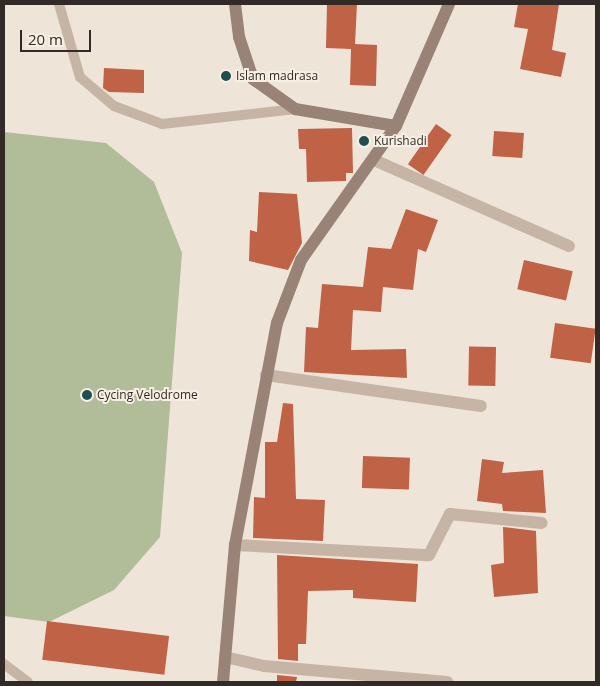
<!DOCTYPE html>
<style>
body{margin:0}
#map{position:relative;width:600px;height:686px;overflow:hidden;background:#efe4d8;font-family:"Open Sans",sans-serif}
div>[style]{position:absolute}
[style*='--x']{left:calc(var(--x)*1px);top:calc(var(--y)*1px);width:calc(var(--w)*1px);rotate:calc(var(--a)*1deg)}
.green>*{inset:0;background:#b1bd99}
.building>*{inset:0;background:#bf6246;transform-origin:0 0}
.lane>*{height:10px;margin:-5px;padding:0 5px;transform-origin:5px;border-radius:5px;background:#c6b4a5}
.street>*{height:12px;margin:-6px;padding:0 6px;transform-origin:6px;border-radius:6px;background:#c6b4a5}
.secondary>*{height:12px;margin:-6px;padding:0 6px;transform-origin:6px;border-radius:6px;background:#998377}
.dots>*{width:14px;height:14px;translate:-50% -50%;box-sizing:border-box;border:2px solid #f7eee4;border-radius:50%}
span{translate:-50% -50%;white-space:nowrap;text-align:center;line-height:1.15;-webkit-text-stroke:4px #f7eee4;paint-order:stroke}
.poi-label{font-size:12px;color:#322a26}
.left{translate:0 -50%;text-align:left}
.frame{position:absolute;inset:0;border:5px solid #322a26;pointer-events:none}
.scale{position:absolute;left:20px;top:30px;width:71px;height:22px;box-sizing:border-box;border:2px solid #322a26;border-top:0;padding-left:6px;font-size:15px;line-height:18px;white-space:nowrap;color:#322a26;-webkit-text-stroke:4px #f7eee4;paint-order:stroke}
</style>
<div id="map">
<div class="green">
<div style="clip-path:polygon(4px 132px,106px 143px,154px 182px,182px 253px,160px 537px,114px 590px,49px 622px,4px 616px)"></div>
</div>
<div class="building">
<div style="clip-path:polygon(327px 4px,357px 4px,355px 44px,377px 45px,376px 86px,350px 85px,351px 49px,326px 48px)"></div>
<div style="clip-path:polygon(518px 4px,559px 4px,552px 50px,566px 53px,561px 77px,520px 69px,528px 29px,514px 27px)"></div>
<div style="clip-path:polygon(104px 68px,144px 70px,144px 93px,109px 92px,103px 88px)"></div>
<div style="left:436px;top:124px;width:19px;height:49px;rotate:35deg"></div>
<div style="clip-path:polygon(352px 128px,353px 173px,346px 173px,346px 181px,307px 182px,306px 149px,299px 149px,298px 129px)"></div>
<div style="left:494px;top:131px;width:30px;height:25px;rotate:4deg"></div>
<div style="clip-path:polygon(259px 192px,297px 194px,302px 243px,288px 270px,249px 261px,250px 230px,257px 232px)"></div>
<div style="clip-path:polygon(406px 209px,438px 220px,426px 252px,418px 249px,413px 290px,383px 287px,381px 312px,353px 310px,351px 350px,406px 349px,407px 378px,304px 372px,306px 327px,318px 328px,322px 284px,363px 287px,368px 247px,391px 249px)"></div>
<div style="left:524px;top:260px;width:50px;height:30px;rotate:13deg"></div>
<div style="left:555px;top:323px;width:41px;height:35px;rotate:8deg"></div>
<div style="left:496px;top:347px;width:39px;height:27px;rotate:91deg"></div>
<div style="clip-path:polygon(283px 403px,293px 404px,296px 499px,325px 500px,323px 541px,253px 538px,254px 497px,265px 498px,265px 442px,277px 442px)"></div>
<div style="left:363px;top:456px;width:47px;height:32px;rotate:2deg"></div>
<div style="clip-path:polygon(482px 459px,504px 462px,502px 473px,543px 470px,546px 513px,503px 511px,502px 504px,477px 501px)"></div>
<div style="clip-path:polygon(503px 527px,536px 531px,538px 593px,494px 597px,491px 565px,504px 563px)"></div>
<div style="clip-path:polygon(277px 555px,418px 564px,416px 602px,353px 598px,353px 590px,308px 591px,306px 644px,298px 644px,298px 661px,278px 659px)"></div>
<div style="left:47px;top:621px;width:123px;height:39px;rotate:7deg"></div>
<div style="clip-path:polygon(277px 675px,297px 677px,296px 682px,277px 682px)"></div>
</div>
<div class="lane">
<div style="--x:59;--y:4;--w:76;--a:74"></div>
<div style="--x:80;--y:77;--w:45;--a:40.5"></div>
<div style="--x:114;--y:106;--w:51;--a:20.6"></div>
<div style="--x:162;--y:124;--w:134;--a:-6.4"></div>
<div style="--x:4;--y:664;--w:30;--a:37"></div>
</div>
<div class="street">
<div style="--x:374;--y:160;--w:213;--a:23.8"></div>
<div style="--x:266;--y:375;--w:217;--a:8.2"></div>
<div style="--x:235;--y:545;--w:194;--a:3"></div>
<div style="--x:429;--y:555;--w:46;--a:-62.9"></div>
<div style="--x:450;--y:514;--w:92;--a:5.6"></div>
<div style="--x:225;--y:657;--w:40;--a:13"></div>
<div style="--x:264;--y:666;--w:184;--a:5"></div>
</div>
<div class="secondary">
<div style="--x:235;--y:4;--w:33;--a:83"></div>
<div style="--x:239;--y:37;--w:44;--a:71.6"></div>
<div style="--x:253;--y:79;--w:52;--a:35.5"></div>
<div style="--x:295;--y:109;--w:102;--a:9.6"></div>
<div style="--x:223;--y:682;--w:138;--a:-85"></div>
<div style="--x:235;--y:545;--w:226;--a:-79.3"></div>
<div style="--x:277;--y:323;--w:67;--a:-69.1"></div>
<div style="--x:301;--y:260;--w:164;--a:-54.7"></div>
<div style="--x:396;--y:126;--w:133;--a:-66.5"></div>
</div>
<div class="dots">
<div style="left:226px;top:76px;background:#1e4e51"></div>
<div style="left:364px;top:141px;background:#1e4e51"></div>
<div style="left:87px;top:395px;background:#1e4e51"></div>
</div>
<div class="poi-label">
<span class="left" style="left:236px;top:76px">Islam madrasa</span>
<span class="left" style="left:374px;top:141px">Kurishadi</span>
<span class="left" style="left:97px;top:395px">Cycing Velodrome</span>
</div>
<div class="frame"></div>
<div class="scale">20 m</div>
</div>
